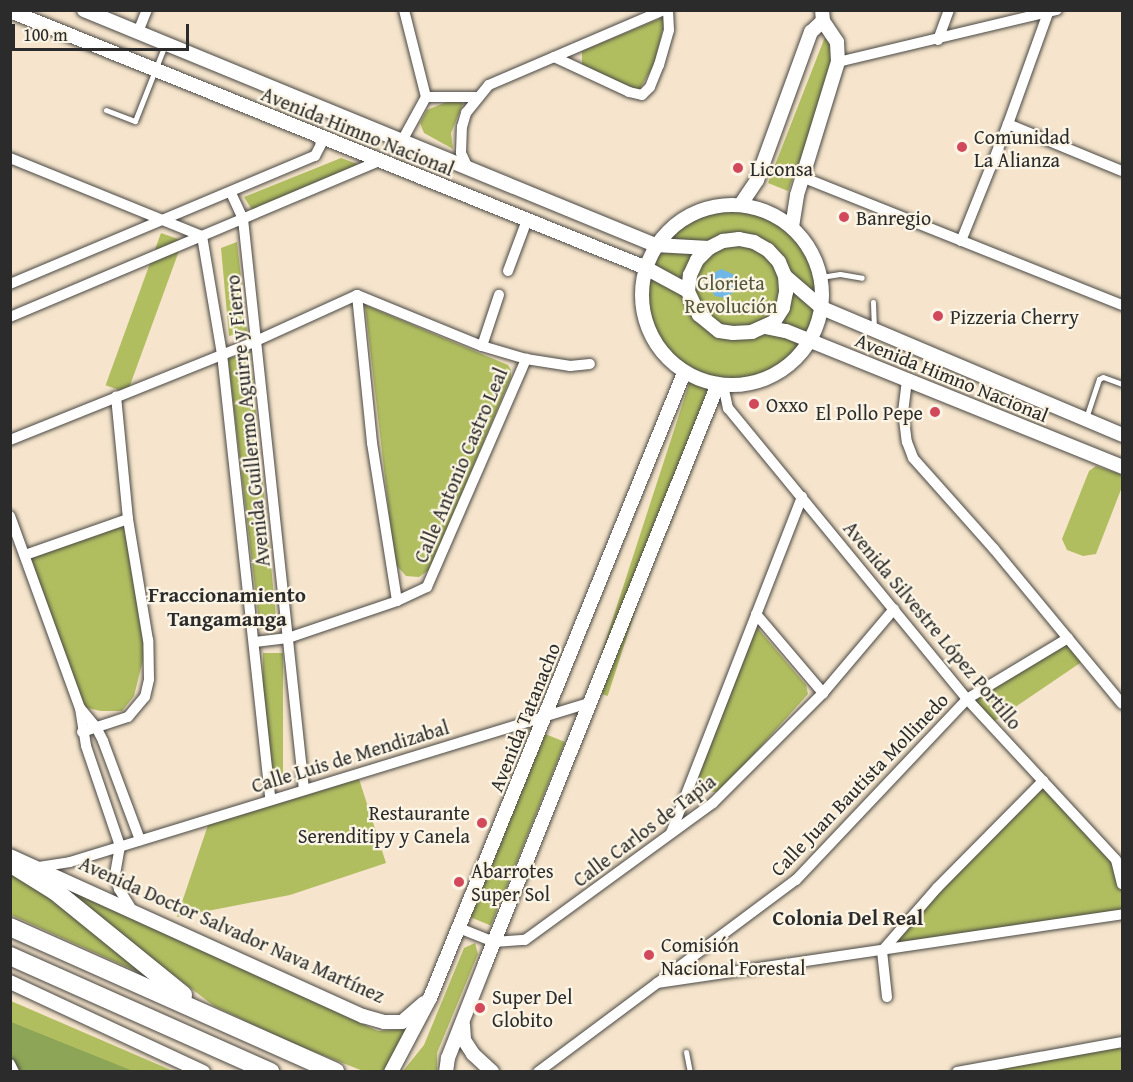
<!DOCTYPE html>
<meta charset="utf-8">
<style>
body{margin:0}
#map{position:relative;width:1133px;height:1082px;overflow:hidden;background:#f6e5cc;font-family:"Gentium Book Plus",serif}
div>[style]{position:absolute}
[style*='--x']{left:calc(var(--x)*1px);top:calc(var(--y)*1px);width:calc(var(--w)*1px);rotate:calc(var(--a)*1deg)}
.green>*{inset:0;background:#b1be60;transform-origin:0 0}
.round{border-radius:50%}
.forest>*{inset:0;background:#8ca556}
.water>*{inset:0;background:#70b6e7}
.roads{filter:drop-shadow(0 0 2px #494743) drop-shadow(0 0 2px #494743)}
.lane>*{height:5px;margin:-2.5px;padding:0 2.5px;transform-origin:2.5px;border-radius:2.5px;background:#fff}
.street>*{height:10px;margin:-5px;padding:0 5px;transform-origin:5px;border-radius:5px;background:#fff}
.secondary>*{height:14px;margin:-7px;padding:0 7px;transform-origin:7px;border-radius:7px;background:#fff}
.secondary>.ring{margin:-7px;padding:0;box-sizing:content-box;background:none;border:14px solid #fff;border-radius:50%}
.highway>*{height:18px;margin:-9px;padding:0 9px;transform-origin:9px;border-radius:9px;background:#fff}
.dots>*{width:16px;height:16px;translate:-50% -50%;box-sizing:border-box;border:3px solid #fcf5e5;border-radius:50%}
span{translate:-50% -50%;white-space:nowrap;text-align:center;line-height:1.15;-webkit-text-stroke:4.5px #fcf5e5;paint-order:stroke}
.street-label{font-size:20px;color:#2b2b2b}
.poi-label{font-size:20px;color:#2b2b2b}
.left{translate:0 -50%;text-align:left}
.right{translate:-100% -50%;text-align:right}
.park-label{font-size:20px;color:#53573b}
.neighbourhood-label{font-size:21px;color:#2b2b2b;font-weight:700}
.frame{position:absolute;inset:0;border:12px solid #2b2b2b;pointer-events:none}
.scale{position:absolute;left:12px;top:24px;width:177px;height:27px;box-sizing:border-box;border:3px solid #2b2b2b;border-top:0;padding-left:8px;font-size:18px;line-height:21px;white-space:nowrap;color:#2b2b2b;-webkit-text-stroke:4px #fcf5e5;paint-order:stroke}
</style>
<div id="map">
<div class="green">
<div style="clip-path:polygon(666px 16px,654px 65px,639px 90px,582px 67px,582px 51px)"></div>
<div style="clip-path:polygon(825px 37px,833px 48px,835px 69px,788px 191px,768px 183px)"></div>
<div style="clip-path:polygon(449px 101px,461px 101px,463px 104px,451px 133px,453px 149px,424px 133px,420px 123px,427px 110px)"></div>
<div style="clip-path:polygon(341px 158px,363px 166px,254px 213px,244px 197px)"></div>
<div class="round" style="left:642px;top:205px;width:180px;height:180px"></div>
<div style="left:161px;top:233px;width:23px;height:162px;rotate:20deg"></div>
<div style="clip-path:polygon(237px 242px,247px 331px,229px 336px,221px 248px)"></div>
<div style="clip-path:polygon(365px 305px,508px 365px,511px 370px,511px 377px,430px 569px,419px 577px,406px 576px,395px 564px)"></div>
<div style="clip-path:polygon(250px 351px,277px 627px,260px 629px,228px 359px)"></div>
<div style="left:690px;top:381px;width:19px;height:325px;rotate:18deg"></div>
<div style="clip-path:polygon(1096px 466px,1120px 474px,1122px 477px,1122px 487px,1096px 554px,1083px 556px,1067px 550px,1062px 539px,1089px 471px)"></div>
<div style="clip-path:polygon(127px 521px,148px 640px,134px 696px,122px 711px,101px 711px,87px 708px,79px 701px,25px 555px)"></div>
<div style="clip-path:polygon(755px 625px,806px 685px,808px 694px,726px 785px,717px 792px,706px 791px,700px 786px,697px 777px)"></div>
<div style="clip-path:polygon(1068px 638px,1086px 659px,990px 724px,967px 699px)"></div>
<div style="left:263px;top:653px;width:20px;height:126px"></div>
<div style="left:565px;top:742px;width:198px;height:24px;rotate:112deg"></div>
<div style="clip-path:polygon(359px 779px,386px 863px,290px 895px,177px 917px,208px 825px)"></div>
<div style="clip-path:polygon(1043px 781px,1107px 850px,1122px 884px,1122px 914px,882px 951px)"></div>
<div style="clip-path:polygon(11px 870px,56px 902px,147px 976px,11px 915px)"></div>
<div style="clip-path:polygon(54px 883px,378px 1031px,408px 1029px,387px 1071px,363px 1071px,292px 1043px,214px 1006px)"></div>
<div style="clip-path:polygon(475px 943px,478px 954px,437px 1053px,437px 1071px,403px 1071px,424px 1045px,464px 948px)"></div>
<div style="clip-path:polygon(11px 1001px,173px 1071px,11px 1071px)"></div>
<div style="clip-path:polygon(1122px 1042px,1122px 1071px,957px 1072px)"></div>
</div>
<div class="forest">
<div style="clip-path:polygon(11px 1022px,133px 1071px,11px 1071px)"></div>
</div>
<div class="water">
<div style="clip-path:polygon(721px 269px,733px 274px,737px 283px,734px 292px,725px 298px,715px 296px,708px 285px,709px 276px)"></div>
</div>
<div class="roads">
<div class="lane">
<div style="--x:106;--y:110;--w:31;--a:21"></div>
<div style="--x:135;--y:121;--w:82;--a:-68.5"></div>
<div style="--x:821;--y:277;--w:19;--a:-9"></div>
<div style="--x:840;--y:274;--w:22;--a:10"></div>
<div style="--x:873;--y:302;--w:26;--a:88"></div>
<div style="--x:1086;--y:418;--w:41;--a:-71.6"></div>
<div style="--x:1099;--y:379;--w:4;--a:-27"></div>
<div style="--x:1103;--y:377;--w:20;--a:20"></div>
<div style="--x:686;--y:1052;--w:20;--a:79"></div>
</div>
<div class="street">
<div style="--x:138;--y:32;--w:24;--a:-68"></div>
<div style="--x:938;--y:40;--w:32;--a:-70"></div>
<div style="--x:554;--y:57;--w:83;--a:25"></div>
<div style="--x:629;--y:92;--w:13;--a:13"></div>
<div style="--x:642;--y:95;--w:11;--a:-45"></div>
<div style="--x:650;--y:87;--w:24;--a:-68"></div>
<div style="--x:659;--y:65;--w:36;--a:-74"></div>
<div style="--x:669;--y:30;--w:20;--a:-93"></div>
<div style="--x:838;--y:62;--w:225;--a:-13.4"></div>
<div style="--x:426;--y:97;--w:51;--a:0"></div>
<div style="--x:1008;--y:124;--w:123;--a:22.4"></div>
<div style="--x:403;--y:139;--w:48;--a:-61.3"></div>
<div style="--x:426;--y:97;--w:90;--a:-104.2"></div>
<div style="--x:10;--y:158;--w:207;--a:22.1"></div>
<div style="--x:202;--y:236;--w:120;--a:80.4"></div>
<div style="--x:222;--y:354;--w:448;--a:83.8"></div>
<div style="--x:468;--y:168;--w:17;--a:-115"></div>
<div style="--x:461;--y:153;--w:26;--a:-88"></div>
<div style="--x:462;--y:127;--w:15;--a:-74"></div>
<div style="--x:466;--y:113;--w:36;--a:-51"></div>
<div style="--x:489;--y:85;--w:190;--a:-23.2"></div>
<div style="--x:802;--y:177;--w:345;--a:21.8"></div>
<div style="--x:231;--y:193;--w:29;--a:65"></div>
<div style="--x:243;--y:219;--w:574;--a:83.9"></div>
<div style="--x:961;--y:241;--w:126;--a:-68.1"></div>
<div style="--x:1008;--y:124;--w:121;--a:-70.2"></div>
<div style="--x:508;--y:271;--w:54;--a:-69.6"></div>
<div style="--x:10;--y:284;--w:331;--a:-22.8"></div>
<div style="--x:315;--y:156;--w:13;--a:-63"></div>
<div style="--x:321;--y:144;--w:7;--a:-106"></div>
<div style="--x:357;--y:295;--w:149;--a:84.2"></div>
<div style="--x:372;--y:443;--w:160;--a:81"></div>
<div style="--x:10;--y:317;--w:401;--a:-22.9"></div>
<div style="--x:482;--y:346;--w:54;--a:-71.6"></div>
<div style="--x:907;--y:380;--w:31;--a:97"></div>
<div style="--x:903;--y:411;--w:31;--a:83"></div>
<div style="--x:907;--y:442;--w:17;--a:69"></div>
<div style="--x:913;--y:458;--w:122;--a:48.3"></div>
<div style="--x:994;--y:549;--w:201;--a:50.4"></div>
<div style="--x:723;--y:385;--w:24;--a:78"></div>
<div style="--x:728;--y:408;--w:377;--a:50.6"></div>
<div style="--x:967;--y:699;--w:219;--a:47.2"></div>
<div style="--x:1116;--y:860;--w:25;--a:76"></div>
<div style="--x:10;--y:440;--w:265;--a:-21.9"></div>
<div style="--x:256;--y:341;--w:111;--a:-24.5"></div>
<div style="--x:357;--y:295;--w:135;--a:22.2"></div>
<div style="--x:482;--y:346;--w:46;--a:16.5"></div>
<div style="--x:526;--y:359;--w:45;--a:9"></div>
<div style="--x:570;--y:366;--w:20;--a:-6"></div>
<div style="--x:10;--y:516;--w:204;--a:70"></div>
<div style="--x:80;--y:708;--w:38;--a:81"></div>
<div style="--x:86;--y:746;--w:106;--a:71.2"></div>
<div style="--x:25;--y:555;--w:109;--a:-19.3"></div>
<div style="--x:756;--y:614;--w:104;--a:49.7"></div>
<div style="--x:255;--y:642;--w:33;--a:-7"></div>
<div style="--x:288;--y:638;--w:115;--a:-18.7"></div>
<div style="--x:397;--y:601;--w:33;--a:-25"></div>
<div style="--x:427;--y:587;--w:249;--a:-66.5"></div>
<div style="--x:80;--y:708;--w:25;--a:50"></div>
<div style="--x:96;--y:727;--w:16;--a:63"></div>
<div style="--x:103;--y:741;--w:106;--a:69.5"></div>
<div style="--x:82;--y:732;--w:48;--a:-18.1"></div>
<div style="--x:128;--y:717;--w:26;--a:-50"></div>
<div style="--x:145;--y:697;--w:18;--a:-77"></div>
<div style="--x:149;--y:679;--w:39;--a:-91"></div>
<div style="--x:148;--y:640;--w:123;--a:-99.4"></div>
<div style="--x:128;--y:519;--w:123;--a:-95.6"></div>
<div style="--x:671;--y:833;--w:361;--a:-68.7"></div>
<div style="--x:120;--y:846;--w:29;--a:100"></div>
<div style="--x:115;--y:875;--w:15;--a:74"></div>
<div style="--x:119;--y:889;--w:26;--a:58"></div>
<div style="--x:39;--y:867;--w:31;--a:-9"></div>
<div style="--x:70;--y:862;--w:546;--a:-17.04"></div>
<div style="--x:459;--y:928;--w:38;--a:22"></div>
<div style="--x:494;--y:942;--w:31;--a:-4"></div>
<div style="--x:525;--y:940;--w:233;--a:-36.1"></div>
<div style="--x:713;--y:803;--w:156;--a:-45"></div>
<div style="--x:823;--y:693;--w:110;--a:-49.8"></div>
<div style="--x:657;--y:983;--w:470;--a:-8.4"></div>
<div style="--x:887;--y:997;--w:46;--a:-96.2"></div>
<div style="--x:882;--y:951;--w:84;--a:-48.9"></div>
<div style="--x:937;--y:888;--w:151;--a:-45.3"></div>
<div style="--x:10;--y:1064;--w:9;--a:63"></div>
<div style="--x:538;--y:1072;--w:322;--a:-36.7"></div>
<div style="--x:796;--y:880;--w:249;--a:-46.6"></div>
<div style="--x:967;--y:699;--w:118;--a:-31.1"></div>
<div style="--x:957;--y:1072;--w:168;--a:-10.3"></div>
</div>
<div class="secondary">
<div style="--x:84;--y:10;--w:617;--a:22.37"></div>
<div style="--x:655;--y:245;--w:54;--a:3.2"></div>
<div style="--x:10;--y:11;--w:684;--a:21.99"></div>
<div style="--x:644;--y:267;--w:50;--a:28.6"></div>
<div style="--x:741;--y:204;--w:29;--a:-56"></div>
<div style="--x:757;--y:180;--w:158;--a:-70"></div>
<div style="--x:811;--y:32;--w:16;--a:-43"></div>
<div class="ring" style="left:642px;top:205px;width:166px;height:166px"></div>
<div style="--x:792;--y:227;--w:32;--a:-81"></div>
<div style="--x:797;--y:195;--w:139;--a:-72.9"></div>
<div style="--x:838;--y:62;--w:20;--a:-93"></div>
<div style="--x:837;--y:42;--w:25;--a:-124"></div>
<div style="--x:823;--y:21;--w:11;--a:-95"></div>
<div style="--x:739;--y:239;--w:15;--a:11"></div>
<div style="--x:754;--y:242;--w:16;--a:30"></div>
<div style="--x:768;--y:250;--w:16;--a:47"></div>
<div style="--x:779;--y:262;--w:15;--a:67"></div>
<div style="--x:785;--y:276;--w:16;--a:86"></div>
<div style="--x:786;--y:292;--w:16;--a:101"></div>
<div style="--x:783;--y:308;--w:17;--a:123"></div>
<div style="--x:774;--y:322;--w:24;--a:156"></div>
<div style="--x:752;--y:332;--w:19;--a:177"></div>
<div style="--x:733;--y:333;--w:14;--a:-172"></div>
<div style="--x:719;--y:331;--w:26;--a:-141"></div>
<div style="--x:699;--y:315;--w:26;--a:-115"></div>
<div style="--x:688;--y:291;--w:16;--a:-83"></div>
<div style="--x:690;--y:275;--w:17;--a:-65"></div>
<div style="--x:697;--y:260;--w:17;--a:-45"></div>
<div style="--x:709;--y:248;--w:16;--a:-27"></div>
<div style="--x:723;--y:241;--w:16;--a:-7"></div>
<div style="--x:785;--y:276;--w:49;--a:40.9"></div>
<div style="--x:822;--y:308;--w:326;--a:22.9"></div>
<div style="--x:765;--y:327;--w:21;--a:11"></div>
<div style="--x:786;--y:331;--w:362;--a:22"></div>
<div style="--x:10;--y:856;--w:388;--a:24.4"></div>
<div style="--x:363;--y:1016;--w:22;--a:16"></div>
<div style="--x:384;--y:1022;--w:18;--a:0"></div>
<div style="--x:402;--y:1022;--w:29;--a:-41"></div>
<div style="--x:10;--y:982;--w:213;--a:25"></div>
<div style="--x:463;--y:1025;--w:15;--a:86"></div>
<div style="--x:464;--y:1040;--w:17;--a:57"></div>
<div style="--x:473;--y:1054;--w:26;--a:43"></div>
<div style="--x:391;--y:1072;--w:84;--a:-62.2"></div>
<div style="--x:430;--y:998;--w:675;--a:-67.88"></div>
<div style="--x:446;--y:1072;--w:14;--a:-82"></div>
<div style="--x:448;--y:1058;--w:101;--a:-68.5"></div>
<div style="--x:485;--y:964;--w:625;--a:-68.11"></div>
</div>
<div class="highway">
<div style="--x:10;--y:863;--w:53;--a:31.9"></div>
<div style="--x:55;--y:891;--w:165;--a:39.1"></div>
<div style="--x:10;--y:927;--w:356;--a:24"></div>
<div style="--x:10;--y:956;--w:285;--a:24"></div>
</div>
</div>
<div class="dots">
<div style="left:962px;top:147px;background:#d1495b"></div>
<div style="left:738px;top:168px;background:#d1495b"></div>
<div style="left:844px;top:217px;background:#d1495b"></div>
<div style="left:938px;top:316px;background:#d1495b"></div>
<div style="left:754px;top:404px;background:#d1495b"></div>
<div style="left:935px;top:412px;background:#d1495b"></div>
<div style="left:482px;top:823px;background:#d1495b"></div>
<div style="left:459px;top:882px;background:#d1495b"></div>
<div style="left:649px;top:955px;background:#d1495b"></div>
<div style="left:480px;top:1008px;background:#d1495b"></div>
</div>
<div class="street-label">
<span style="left:358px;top:131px;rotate:22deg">Avenida Himno Nacional</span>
<span style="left:952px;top:377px;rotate:22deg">Avenida Himno Nacional</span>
<span style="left:247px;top:421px;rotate:-96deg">Avenida Guillermo Aguirre y Fierro</span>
<span style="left:460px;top:465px;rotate:-67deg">Calle Antonio Castro Leal</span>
<span style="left:933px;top:625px;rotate:50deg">Avenida Silvestre López Portillo</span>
<span style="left:524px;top:717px;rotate:-68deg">Avenida Tatanacho</span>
<span style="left:350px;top:756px;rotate:-17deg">Calle Luis de Mendizabal</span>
<span style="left:859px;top:784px;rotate:-46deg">Calle Juan Bautista Mollinedo</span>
<span style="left:644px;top:830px;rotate:-37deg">Calle Carlos de Tapia</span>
<span style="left:232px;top:929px;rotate:24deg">Avenida Doctor Salvador Nava Martínez</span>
</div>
<div class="poi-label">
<span class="left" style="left:974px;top:148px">Comunidad<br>La Alianza</span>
<span class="left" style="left:750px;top:168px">Liconsa</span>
<span class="left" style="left:856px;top:217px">Banregio</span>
<span class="left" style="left:950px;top:316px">Pizzeria Cherry</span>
<span class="left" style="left:766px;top:404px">Oxxo</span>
<span class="right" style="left:923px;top:412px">El Pollo Pepe</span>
<span class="right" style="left:470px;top:824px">Restaurante<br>Serenditipy y Canela</span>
<span class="left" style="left:471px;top:882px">Abarrotes<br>Super Sol</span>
<span class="left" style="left:661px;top:956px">Comisión<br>Nacional Forestal</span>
<span class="left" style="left:492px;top:1008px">Super Del<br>Globito</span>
</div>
<div class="park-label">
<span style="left:731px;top:294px">Glorieta<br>Revolución</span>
</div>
<div class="neighbourhood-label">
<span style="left:227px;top:607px">Fraccionamiento<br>Tangamanga</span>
<span style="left:848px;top:918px">Colonia Del Real</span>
</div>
<div class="frame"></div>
<div class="scale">100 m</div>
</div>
